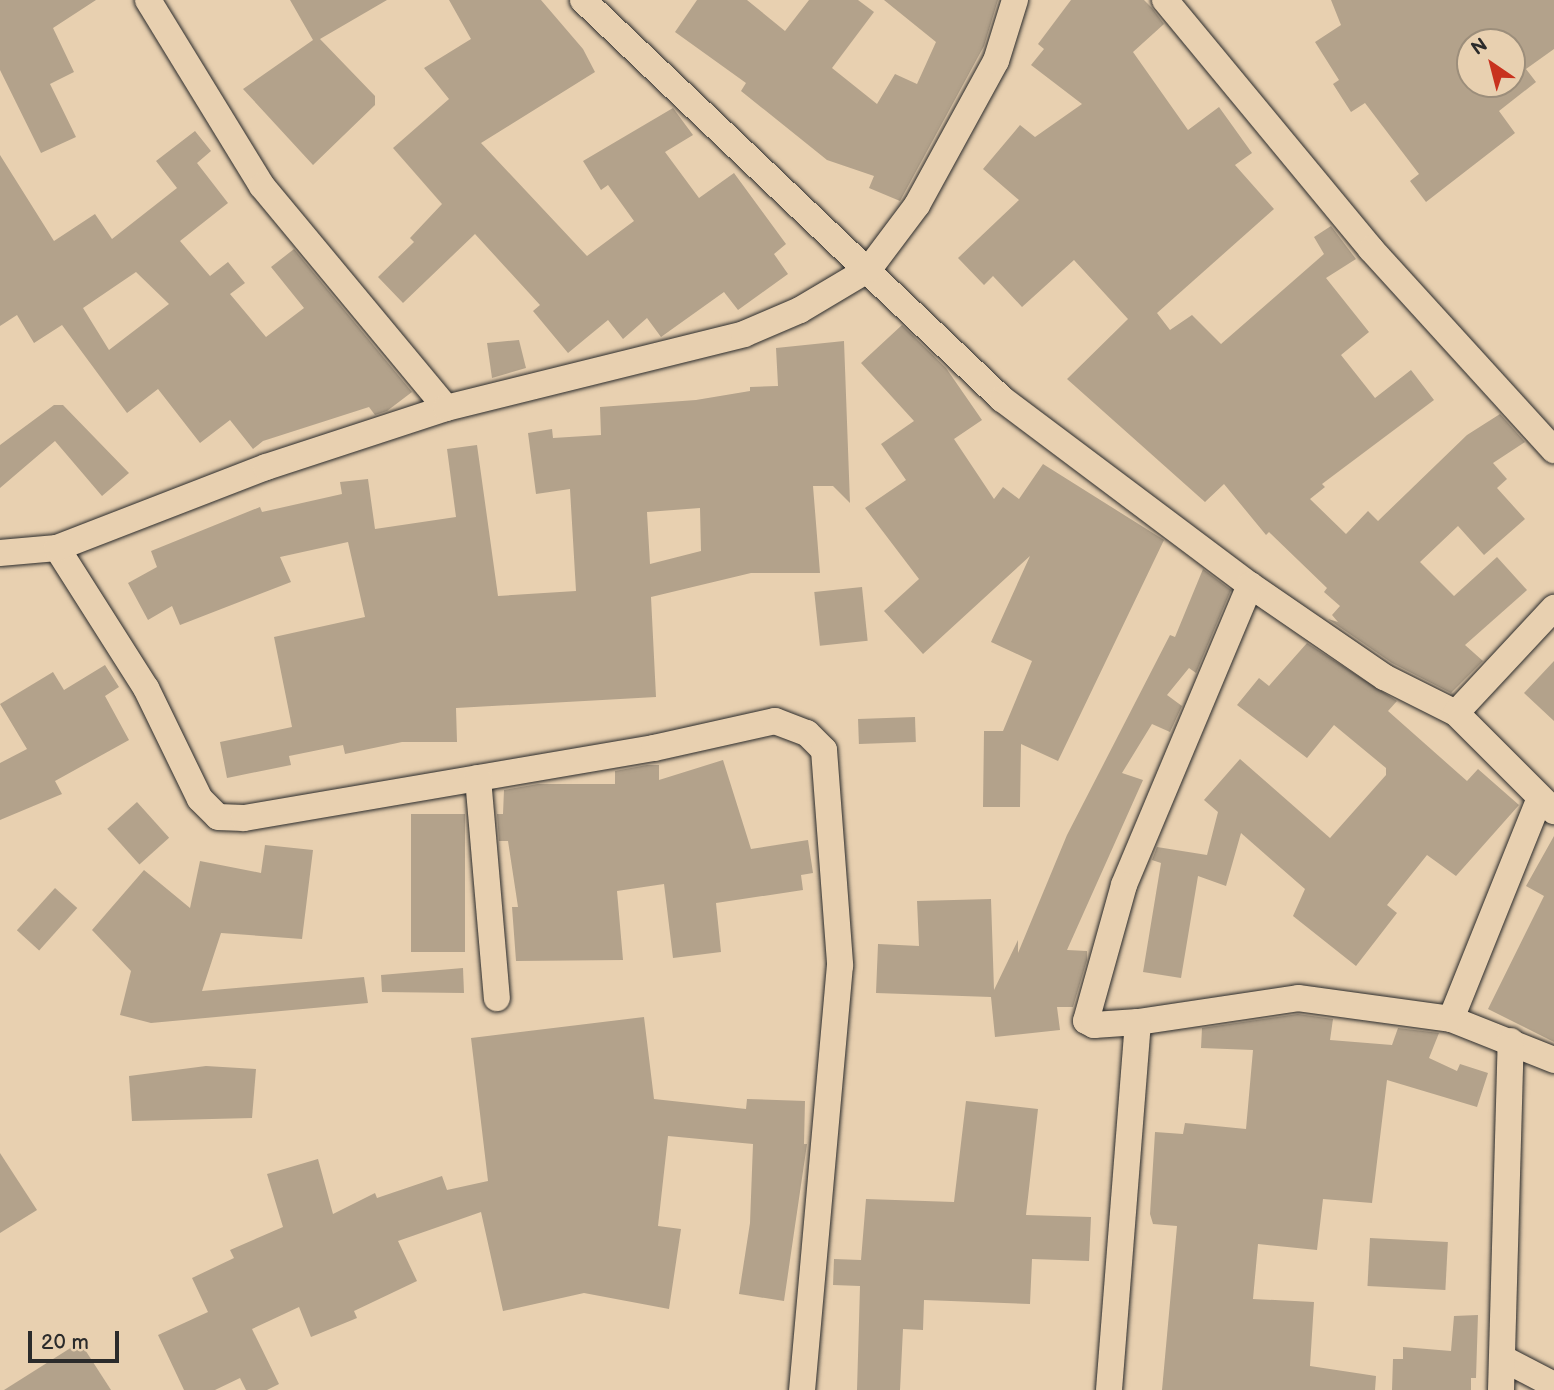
<!DOCTYPE html>
<style>
body{margin:0}
#map{position:relative;width:1554px;height:1390px;overflow:hidden;background:#e8d0b0;font-family:"Balsamiq Sans",sans-serif}
div>[style]{position:absolute}
[style*='--x']{left:calc(var(--x)*1px);top:calc(var(--y)*1px);width:calc(var(--w)*1px);rotate:calc(var(--a)*1deg)}
.building>*{inset:0;background:#b3a28b;transform-origin:0 0}
.roads{filter:drop-shadow(0 0 2px #2b2b2b) drop-shadow(0 0 2px #2b2b2b)}
.minor>*{height:26px;margin:-13px;padding:0 13px;transform-origin:13px;border-radius:13px;background:#e8d0b0}
span{translate:-50% -50%;white-space:nowrap;text-align:center;line-height:1.15;-webkit-text-stroke:5px #e8d0b0;paint-order:stroke}
.north{position:absolute;left:1456px;top:28px;width:70px;height:70px;box-sizing:border-box;background:#e8d0b0;border:2px solid #9c8e7b;border-radius:50%;rotate:325deg;font-size:19px;font-weight:700;line-height:28px;text-align:center;color:#2b2b2b}
.north::after{content:'';display:block;margin:auto;width:24px;height:32px;background:#c8321e;clip-path:polygon(50% 0,100% 100%,50% 72%,0 100%)}
.scale{position:absolute;left:28px;top:1331px;width:91px;height:32px;box-sizing:border-box;border:4px solid #2b2b2b;border-top:0;padding-left:9px;font-size:21px;line-height:24px;white-space:nowrap;color:#2b2b2b;-webkit-text-stroke:5px #e8d0b0;paint-order:stroke}
</style>
<div id="map">
<div class="building">
<div style="clip-path:polygon(0 0,96px 0,53px 28px,74px 72px,50px 84px,76px 137px,41px 153px,0 70px)"></div>
<div style="clip-path:polygon(290px 0,387px 0,320px 39px,375px 96px,375px 105px,313px 165px,243px 89px,313px 40px)"></div>
<div style="clip-path:polygon(449px 0,541px 0,583px 49px,595px 72px,481px 143px,587px 256px,634px 221px,608px 185px,601px 190px,583px 161px,673px 108px,693px 135px,665px 152px,699px 198px,734px 173px,786px 244px,774px 254px,788px 274px,738px 310px,724px 292px,661px 337px,647px 318px,623px 339px,608px 320px,568px 353px,533px 311px,540px 305px,475px 234px,403px 303px,378px 277px,414px 242px,410px 238px,442px 204px,393px 148px,449px 99px,424px 68px,471px 39px)"></div>
<div style="clip-path:polygon(697px 0,747px 0,785px 31px,809px 0,858px 0,874px 12px,832px 68px,877px 104px,895px 74px,917px 84px,936px 42px,884px 0,998px 0,984px 46px,900px 201px,869px 188px,874px 176px,827px 160px,741px 91px,746px 83px,675px 32px)"></div>
<div style="clip-path:polygon(1071px 0,1144px 0,1152px 8px,1164px 24px,1133px 52px,1188px 130px,1219px 107px,1252px 153px,1235px 165px,1274px 209px,1157px 313px,1170px 330px,1192px 315px,1221px 344px,1324px 254px,1314px 237px,1331px 226px,1356px 259px,1326px 278px,1369px 332px,1341px 355px,1375px 398px,1411px 370px,1434px 400px,1322px 484px,1325px 487px,1310px 499px,1346px 534px,1368px 511px,1378px 521px,1467px 435px,1500px 414px,1525px 442px,1493px 463px,1507px 479px,1497px 488px,1525px 519px,1484px 555px,1458px 526px,1420px 562px,1454px 596px,1497px 557px,1527px 590px,1465px 645px,1483px 661px,1451px 693px,1392px 663px,1328px 619px,1338px 622px,1332px 615px,1340px 606px,1324px 592px,1327px 588px,1269px 532px,1266px 535px,1224px 484px,1205px 502px,1067px 379px,1128px 319px,1074px 260px,1022px 307px,993px 276px,984px 285px,958px 258px,1019px 200px,983px 169px,1020px 125px,1035px 137px,1082px 104px,1031px 65px,1044px 49px,1038px 44px)"></div>
<div style="clip-path:polygon(evenodd,1331px 0,1554px 0,1554px 49px,1526px 69px,1536px 82px,1499px 111px,1515px 133px,1426px 202px,1410px 181px,1419px 174px,1365px 103px,1351px 112px,1333px 84px,1339px 80px,1315px 42px,1341px 25px,1331px 0,1470px 42px,1512px 42px,1512px 84px,1470px 84px,1470px 42px)"></div>
<div style="clip-path:polygon(evenodd,195px 131px,211px 151px,197px 163px,228px 203px,180px 241px,210px 276px,228px 262px,245px 283px,230px 294px,266px 337px,304px 308px,271px 267px,294px 249px,412px 392px,387px 411px,375px 415px,369px 407px,263px 441px,253px 449px,230px 420px,200px 443px,158px 389px,127px 413px,62px 325px,34px 343px,17px 315px,0 326px,0 155px,54px 241px,95px 214px,112px 239px,177px 188px,156px 161px,195px 131px,136px 272px,169px 304px,109px 350px,83px 308px,136px 272px)"></div>
<div style="clip-path:polygon(902px 325px,946px 368px,982px 420px,954px 439px,994px 499px,1003px 487px,1019px 499px,1043px 464px,1164px 540px,1058px 761px,1021px 744px,1020px 807px,983px 807px,984px 731px,1003px 731px,1032px 661px,991px 642px,1030px 556px,923px 654px,884px 611px,919px 579px,865px 508px,906px 480px,881px 444px,914px 421px,861px 363px)"></div>
<div style="clip-path:polygon(519px 340px,526px 368px,492px 378px,487px 343px)"></div>
<div style="clip-path:polygon(evenodd,844px 341px,850px 503px,833px 486px,813px 486px,820px 573px,751px 573px,651px 597px,656px 697px,456px 708px,457px 742px,402px 742px,345px 754px,343px 745px,289px 756px,291px 765px,227px 778px,220px 742px,292px 727px,274px 637px,365px 617px,348px 542px,280px 557px,291px 582px,180px 625px,172px 606px,148px 620px,128px 583px,157px 567px,151px 551px,260px 507px,262px 512px,342px 494px,340px 482px,368px 479px,375px 529px,456px 517px,447px 449px,477px 445px,498px 596px,576px 591px,570px 489px,536px 494px,528px 433px,552px 429px,553px 438px,601px 435px,600px 407px,696px 400px,750px 391px,750px 387px,778px 386px,776px 348px,844px 341px,700px 508px,701px 551px,650px 564px,647px 512px,700px 508px)"></div>
<div style="clip-path:polygon(54px 405px,63px 405px,129px 473px,102px 496px,55px 441px,0 488px,0 445px)"></div>
<div style="clip-path:polygon(1203px 569px,1231px 590px,1196px 673px,1189px 668px,1167px 695px,1182px 706px,1170px 732px,1152px 724px,1122px 773px,1143px 780px,1067px 950px,1087px 951px,1087px 960px,1073px 1007px,1057px 1007px,1060px 1030px,995px 1037px,991px 997px,876px 993px,878px 944px,919px 946px,917px 901px,991px 899px,994px 990px,1018px 940px,1018px 953px,1067px 835px,1170px 635px,1175px 637px)"></div>
<div style="left:862px;top:587px;width:54px;height:48px;rotate:84deg"></div>
<div style="clip-path:polygon(1307px 643px,1397px 701px,1388px 711px,1467px 781px,1478px 769px,1519px 805px,1456px 876px,1427px 855px,1387px 905px,1397px 913px,1356px 966px,1293px 916px,1305px 889px,1241px 833px,1226px 886px,1198px 876px,1181px 978px,1143px 972px,1161px 863px,1152px 860px,1157px 847px,1207px 855px,1218px 812px,1204px 800px,1240px 759px,1330px 838px,1386px 775px,1386px 768px,1334px 725px,1307px 758px,1237px 705px,1259px 678px,1269px 686px)"></div>
<div style="clip-path:polygon(1554px 661px,1554px 721px,1524px 693px)"></div>
<div style="clip-path:polygon(105px 665px,119px 687px,105px 696px,129px 740px,55px 781px,62px 794px,0 820px,0 763px,27px 749px,0 704px,53px 672px,64px 690px)"></div>
<div style="left:915px;top:717px;width:25px;height:57px;rotate:88deg"></div>
<div style="clip-path:polygon(723px 760px,751px 849px,808px 840px,813px 873px,801px 875px,803px 890px,716px 903px,721px 952px,673px 958px,664px 884px,617px 891px,623px 960px,516px 961px,512px 907px,518px 907px,508px 841px,499px 841px,497px 814px,503px 814px,504px 790px,538px 784px,615px 784px,615px 771px,647px 765px,659px 765px,659px 780px)"></div>
<div style="left:137px;top:802px;width:48px;height:40px;rotate:48deg"></div>
<div style="left:411px;top:814px;width:54px;height:138px"></div>
<div style="clip-path:polygon(1554px 836px,1554px 1042px,1488px 1009px,1544px 896px,1526px 886px)"></div>
<div style="clip-path:polygon(265px 845px,313px 850px,302px 939px,221px 933px,202px 991px,364px 977px,368px 1003px,151px 1023px,120px 1015px,131px 971px,92px 930px,144px 870px,190px 908px,200px 861px,261px 873px)"></div>
<div style="left:55px;top:888px;width:30px;height:57px;rotate:42deg"></div>
<div style="clip-path:polygon(463px 968px,464px 993px,382px 992px,381px 975px)"></div>
<div style="clip-path:polygon(1298px 1014px,1333px 1019px,1330px 1040px,1392px 1045px,1398px 1028px,1439px 1033px,1429px 1058px,1457px 1071px,1460px 1064px,1488px 1073px,1477px 1107px,1387px 1080px,1372px 1203px,1323px 1199px,1317px 1250px,1258px 1244px,1253px 1299px,1314px 1302px,1310px 1366px,1376px 1376px,1375px 1390px,1162px 1390px,1177px 1226px,1153px 1224px,1150px 1214px,1155px 1132px,1183px 1134px,1185px 1123px,1246px 1129px,1253px 1050px,1201px 1048px,1202px 1028px)"></div>
<div style="clip-path:polygon(644px 1017px,654px 1099px,746px 1109px,747px 1099px,805px 1101px,804px 1144px,807px 1144px,784px 1301px,739px 1294px,750px 1223px,753px 1144px,668px 1136px,658px 1226px,681px 1229px,669px 1309px,584px 1293px,503px 1311px,481px 1212px,398px 1241px,417px 1281px,354px 1311px,357px 1318px,311px 1337px,299px 1307px,252px 1329px,279px 1384px,267px 1390px,246px 1390px,240px 1378px,215px 1390px,184px 1390px,158px 1335px,208px 1312px,192px 1278px,234px 1258px,230px 1250px,283px 1227px,267px 1174px,318px 1159px,333px 1214px,375px 1193px,377px 1198px,442px 1176px,447px 1190px,488px 1181px,471px 1038px)"></div>
<div style="clip-path:polygon(206px 1066px,256px 1069px,252px 1118px,132px 1121px,129px 1076px)"></div>
<div style="clip-path:polygon(966px 1101px,1038px 1109px,1026px 1215px,1091px 1217px,1089px 1261px,1032px 1259px,1030px 1304px,924px 1300px,923px 1330px,903px 1329px,900px 1390px,857px 1390px,860px 1286px,833px 1285px,834px 1259px,861px 1260px,866px 1199px,954px 1202px)"></div>
<div style="clip-path:polygon(0 1153px,37px 1210px,0 1233px)"></div>
<div style="left:1370px;top:1238px;width:78px;height:48px;rotate:3deg"></div>
<div style="clip-path:polygon(1478px 1315px,1476px 1378px,1471px 1378px,1471px 1390px,1392px 1390px,1393px 1359px,1403px 1359px,1403px 1347px,1451px 1351px,1454px 1316px)"></div>
<div style="clip-path:polygon(80px 1342px,111px 1390px,4px 1390px)"></div>
</div>
<div class="roads">
<div class="minor">
<div style="--x:148;--y:0;--w:218;--a:58.5"></div>
<div style="--x:262;--y:186;--w:288;--a:50.3"></div>
<div style="--x:583;--y:0;--w:579;--a:43.6"></div>
<div style="--x:1002;--y:399;--w:310;--a:36.9"></div>
<div style="--x:1250;--y:585;--w:163;--a:34.5"></div>
<div style="--x:1384;--y:677;--w:80;--a:26.6"></div>
<div style="--x:1456;--y:713;--w:139;--a:45"></div>
<div style="--x:1165;--y:0;--w:323;--a:50.4"></div>
<div style="--x:1371;--y:249;--w:272;--a:47.7"></div>
<div style="--x:57;--y:548;--w:166;--a:57.6"></div>
<div style="--x:146;--y:688;--w:123;--a:64.1"></div>
<div style="--x:200;--y:799;--w:25;--a:45"></div>
<div style="--x:218;--y:817;--w:26;--a:2"></div>
<div style="--x:244;--y:818;--w:416;--a:-9.7"></div>
<div style="--x:654;--y:748;--w:124;--a:-12.6"></div>
<div style="--x:775;--y:721;--w:34;--a:21"></div>
<div style="--x:807;--y:733;--w:24;--a:45"></div>
<div style="--x:824;--y:750;--w:216;--a:85.7"></div>
<div style="--x:840;--y:965;--w:427;--a:95.1"></div>
<div style="--x:0;--y:553;--w:57;--a:-5"></div>
<div style="--x:57;--y:548;--w:224;--a:-21.2"></div>
<div style="--x:266;--y:467;--w:189;--a:-18.1"></div>
<div style="--x:446;--y:408;--w:307;--a:-13.9"></div>
<div style="--x:744;--y:334;--w:61;--a:-23.2"></div>
<div style="--x:800;--y:310;--w:80;--a:-30.7"></div>
<div style="--x:869;--y:269;--w:80;--a:-53.1"></div>
<div style="--x:917;--y:205;--w:164;--a:-61.3"></div>
<div style="--x:996;--y:61;--w:64;--a:-72.7"></div>
<div style="--x:1250;--y:585;--w:325;--a:112.8"></div>
<div style="--x:1124;--y:885;--w:141;--a:105.6"></div>
<div style="--x:1086;--y:1021;--w:9;--a:27"></div>
<div style="--x:1094;--y:1025;--w:44;--a:-3.9"></div>
<div style="--x:1138;--y:1022;--w:162;--a:-8.5"></div>
<div style="--x:1298;--y:998;--w:154;--a:7.8"></div>
<div style="--x:1451;--y:1019;--w:111;--a:21.7"></div>
<div style="--x:1456;--y:713;--w:144;--a:-47"></div>
<div style="--x:478;--y:778;--w:221;--a:85.1"></div>
<div style="--x:1451;--y:1019;--w:236;--a:-68.1"></div>
<div style="--x:1504;--y:1359;--w:56;--a:27.5"></div>
<div style="--x:1109;--y:1390;--w:369;--a:-85.5"></div>
<div style="--x:1501;--y:1390;--w:349;--a:-88.4"></div>
</div>
</div>
<div class="north">N</div>
<div class="scale">20 m</div>
</div>
